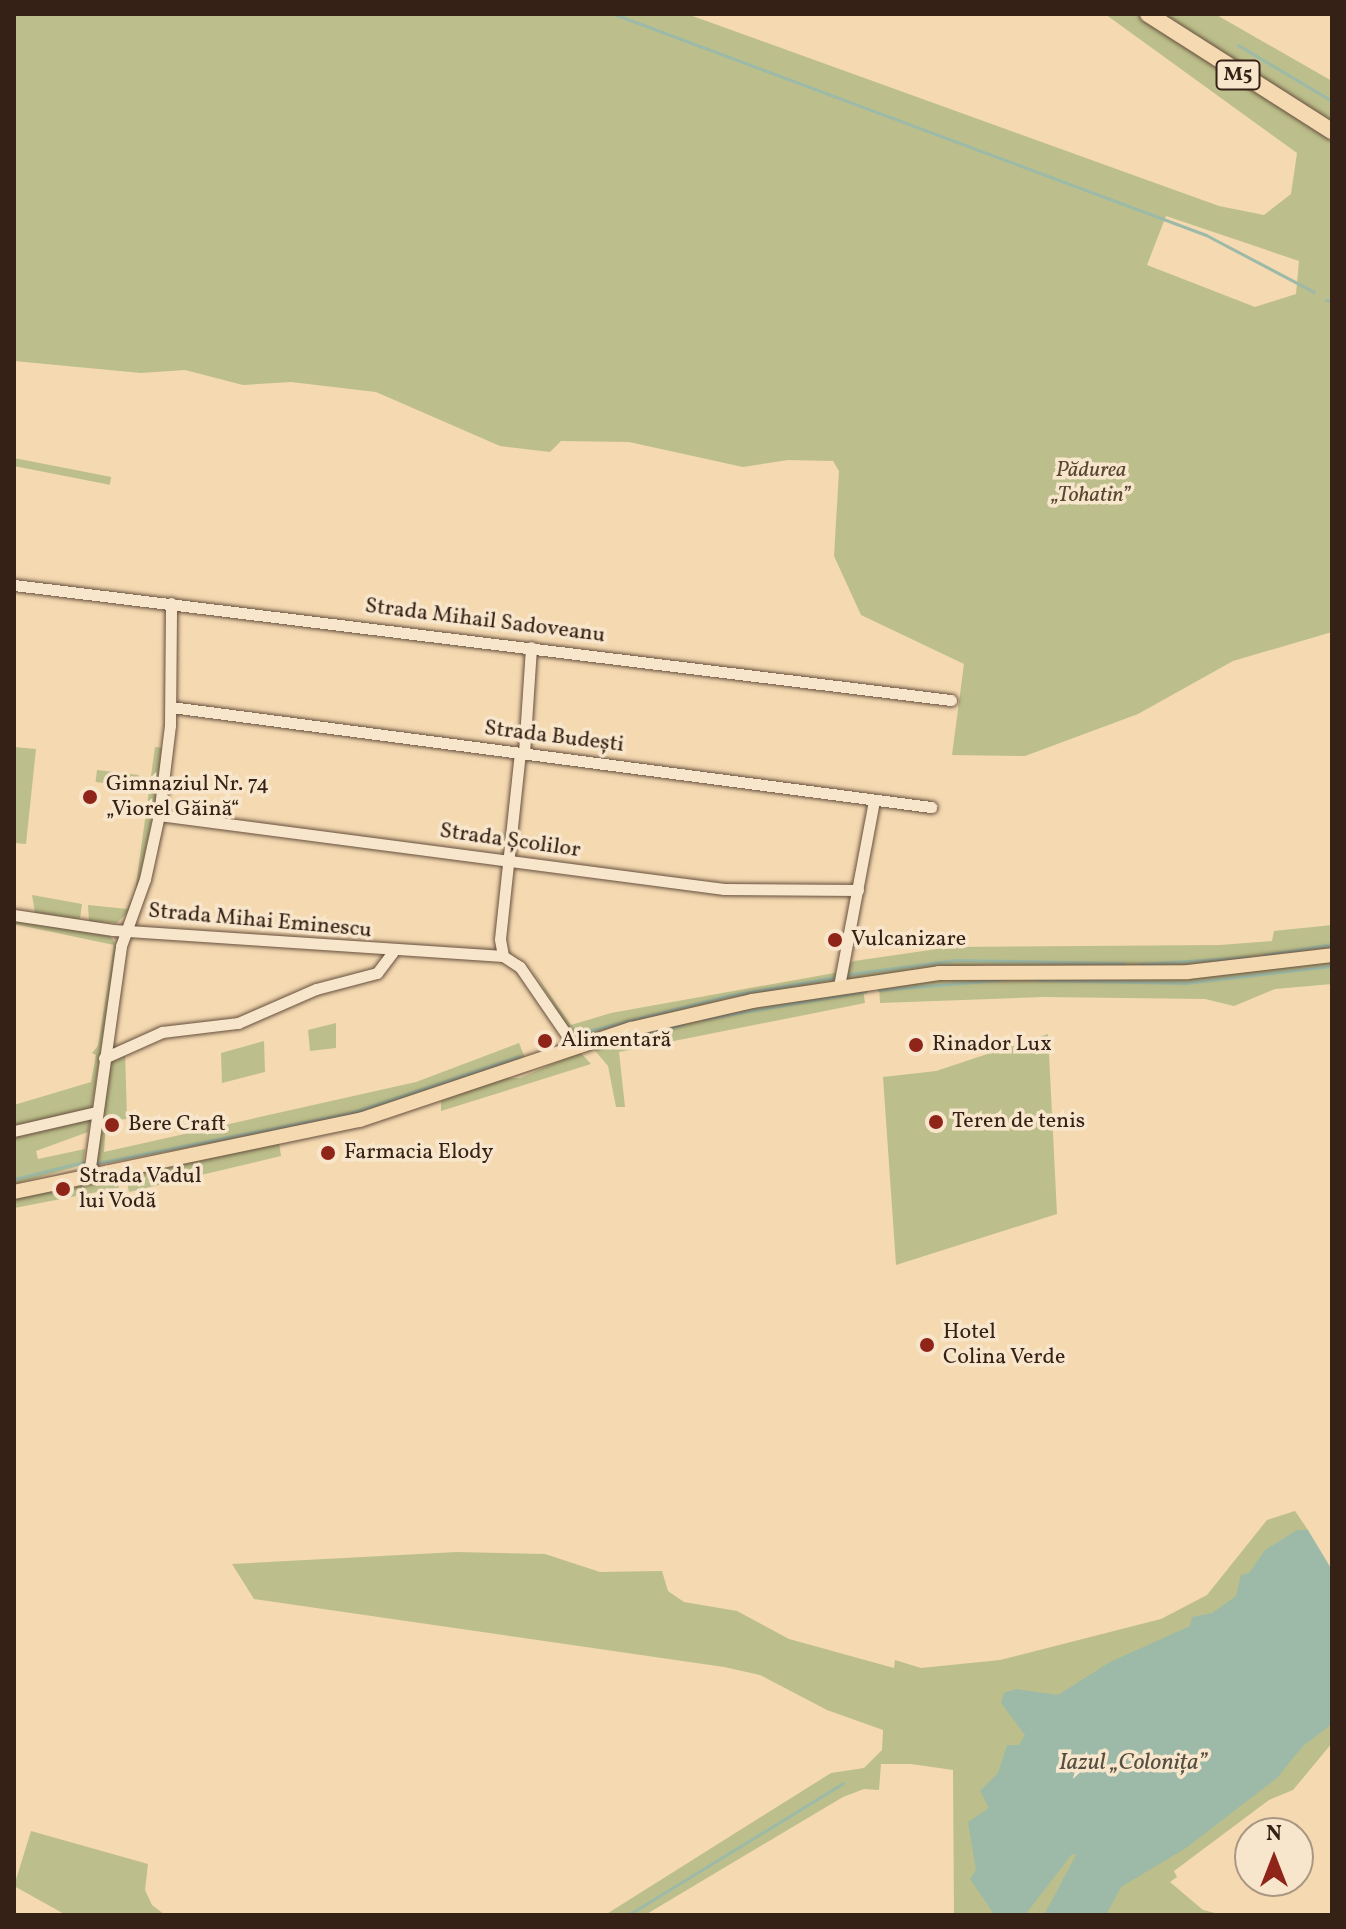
<!DOCTYPE html>
<meta charset="utf-8">
<style>
body{margin:0}
#map{position:relative;width:1346px;height:1929px;overflow:hidden;background:#f4d9b1;font-family:Vollkorn,serif}
div>[style]{position:absolute}
[style*='--x']{left:calc(var(--x)*1px);top:calc(var(--y)*1px);width:calc(var(--w)*1px);rotate:calc(var(--a)*1deg)}
.green>*{inset:0;background:#bcbf8b;transform-origin:0 0}
.water>*{inset:0;background:#9cbaa7}
.stream>*{height:3px;margin:-1.5px;padding:0 1.5px;transform-origin:1.5px;border-radius:1.5px;background:#9cbaa7}
.roads{filter:drop-shadow(0 0 2px #664f3d) drop-shadow(0 0 2px #664f3d)}
.minor>*{height:11px;margin:-5.5px;padding:0 5.5px;transform-origin:5.5px;border-radius:5.5px;background:#f8e6cc}
.major>*{height:14px;margin:-7px;padding:0 7px;transform-origin:7px;border-radius:7px;background:#f4d9b1}
.highway>*{height:16px;margin:-8px;padding:0 8px;transform-origin:8px;border-radius:8px;background:#f4d9b1}
.dots>*{width:22px;height:22px;translate:-50% -50%;box-sizing:border-box;border:4px solid #f8e6cc;border-radius:50%}
span{translate:-50% -50%;white-space:nowrap;text-align:center;line-height:1.15;-webkit-text-stroke:7px #f8e6cc;paint-order:stroke}
.shield-label span{padding:2px 6px;background:#f8e6cc;border:2px solid;border-radius:6px;-webkit-text-stroke-width:0}
.shield-label{font-size:20px;color:#362116;font-weight:700}
.park-label{font-size:22px;color:#584833;font-style:italic}
.street-label{font-size:22px;color:#362116}
.poi-label{font-size:22px;color:#362116}
.left{translate:0 -50%;text-align:left}
.water-label{font-size:24px;color:#554f42;font-style:italic}
.frame{position:absolute;inset:0;border:16px solid #362116;pointer-events:none}
.north{position:absolute;left:1234px;top:1817px;width:80px;height:80px;box-sizing:border-box;background:#f8e6cc;border:2px solid #aa9783;border-radius:50%;rotate:0deg;font-size:22px;font-weight:700;line-height:32px;text-align:center;color:#362116}
.north::after{content:'';display:block;margin:auto;width:28px;height:36px;background:#8f2418;clip-path:polygon(50% 0,100% 100%,50% 72%,0 100%)}
</style>
<div id="map">
<div class="green">
<div style="clip-path:polygon(evenodd,14px 14px,687px 14px,1219px 206px,1264px 215px,1291px 194px,1297px 153px,1105px 14px,1140px 14px,1239px 81px,1332px 135px,1332px 632px,1233px 661px,1138px 714px,1025px 756px,952px 755px,964px 664px,861px 615px,834px 556px,839px 471px,833px 461px,788px 460px,743px 467px,629px 442px,561px 441px,550px 452px,500px 446px,376px 392px,291px 382px,243px 385px,185px 370px,141px 373px,14px 361px,14px 14px,1166px 216px,1299px 261px,1296px 294px,1255px 307px,1147px 265px,1166px 216px)"></div>
<div style="clip-path:polygon(1160px 14px,1215px 14px,1332px 81px,1332px 123px)"></div>
<div style="left:14px;top:458px;width:99px;height:8px;rotate:11deg"></div>
<div style="clip-path:polygon(14px 747px,36px 749px,26px 844px,14px 843px)"></div>
<div style="clip-path:polygon(155px 747px,164px 748px,162px 772px,136px 895px,130px 910px,117px 923px,89px 922px,88px 905px,127px 909px,135px 892px)"></div>
<div style="left:97px;top:770px;width:42px;height:12px;rotate:7deg"></div>
<div style="clip-path:polygon(32px 895px,82px 904px,80px 919px,35px 913px)"></div>
<div style="clip-path:polygon(14px 920px,110px 936px,117px 945px,88px 1132px,36px 1151px,38px 1159px,85px 1149px,83px 1165px,14px 1184px,14px 1105px,91px 1082px,96px 1055px,92px 1053px,98px 1046px,114px 945px,14px 924px)"></div>
<div style="clip-path:polygon(1332px 925px,1332px 950px,1239px 963px,1135px 969px,988px 965px,850px 979px,847px 973px,847px 965px,854px 961px,951px 947px,1220px 945px,1272px 941px,1274px 931px)"></div>
<div style="clip-path:polygon(1332px 961px,1332px 984px,1275px 989px,1234px 1006px,1205px 999px,1043px 997px,880px 1003px,879px 985px,942px 978px)"></div>
<div style="clip-path:polygon(532px 969px,571px 1025px,611px 1013px,840px 972px,835px 981px,726px 999px,582px 1039px,570px 1031px)"></div>
<div style="clip-path:polygon(863px 988px,865px 1003px,619px 1052px,625px 1107px,616px 1107px,608px 1066px,592px 1047px,698px 1017px)"></div>
<div style="clip-path:polygon(336px 1023px,336px 1048px,310px 1051px,308px 1030px)"></div>
<div style="clip-path:polygon(1048px 1034px,1057px 1214px,896px 1265px,883px 1077px,936px 1071px)"></div>
<div style="clip-path:polygon(264px 1041px,265px 1072px,222px 1083px,221px 1053px)"></div>
<div style="clip-path:polygon(519px 1043px,525px 1058px,350px 1117px,95px 1165px,106px 1065px,125px 1049px,127px 1119px,106px 1121px,104px 1152px,416px 1082px)"></div>
<div style="clip-path:polygon(580px 1052px,591px 1064px,441px 1111px,441px 1101px,503px 1078px,520px 1078px)"></div>
<div style="clip-path:polygon(279px 1142px,281px 1156px,129px 1192px,125px 1172px)"></div>
<div style="left:116px;top:1173px;width:15px;height:105px;rotate:79deg"></div>
<div style="clip-path:polygon(1295px 1511px,1308px 1530px,1277px 1552px,1332px 1705px,1332px 1743px,1293px 1790px,1269px 1800px,1174px 1871px,1177px 1877px,1170px 1882px,1203px 1910px,1223px 1915px,954px 1915px,953px 1770px,911px 1764px,881px 1764px,879px 1790px,864px 1789px,843px 1797px,645px 1915px,605px 1915px,831px 1773px,864px 1768px,882px 1750px,883px 1730px,827px 1710px,760px 1675px,724px 1667px,254px 1599px,232px 1564px,457px 1552px,545px 1554px,600px 1572px,662px 1571px,668px 1591px,684px 1602px,737px 1611px,789px 1639px,894px 1668px,895px 1660px,921px 1668px,1000px 1660px,1161px 1619px,1207px 1595px,1267px 1520px)"></div>
<div style="clip-path:polygon(31px 1831px,148px 1864px,145px 1890px,152px 1905px,165px 1915px,66px 1915px,14px 1886px)"></div>
</div>
<div class="water">
<div style="clip-path:polygon(1297px 1530px,1308px 1530px,1332px 1570px,1332px 1724px,1303px 1746px,1277px 1778px,1186px 1848px,1121px 1887px,1106px 1915px,1044px 1915px,1076px 1855px,1072px 1854px,1025px 1915px,994px 1914px,970px 1879px,976px 1870px,968px 1822px,989px 1808px,980px 1791px,998px 1773px,1007px 1745px,1019px 1745px,1025px 1735px,1001px 1703px,1004px 1693px,1016px 1689px,1058px 1695px,1110px 1662px,1190px 1626px,1192px 1617px,1212px 1613px,1236px 1596px,1241px 1575px,1249px 1573px,1265px 1550px)"></div>
</div>
<div class="stream">
<div style="--x:614;--y:14;--w:632;--a:20.47"></div>
<div style="--x:1206;--y:235;--w:122;--a:27.8"></div>
<div style="--x:1238;--y:45;--w:109;--a:30.8"></div>
<div style="--x:1326;--y:300;--w:6;--a:9"></div>
<div style="--x:1264;--y:955;--w:69;--a:-9.2"></div>
<div style="--x:1138;--y:964;--w:112;--a:-3.6"></div>
<div style="--x:849;--y:974;--w:107;--a:-7.5"></div>
<div style="--x:955;--y:960;--w:169;--a:1"></div>
<div style="--x:1038;--y:980;--w:148;--a:1.2"></div>
<div style="--x:1186;--y:983;--w:147;--a:-6.6"></div>
<div style="--x:879;--y:990;--w:120;--a:-4.8"></div>
<div style="--x:703;--y:1019;--w:165;--a:-9.7"></div>
<div style="--x:576;--y:1034;--w:159;--a:-14.2"></div>
<div style="--x:730;--y:995;--w:107;--a:-9.7"></div>
<div style="--x:603;--y:1046;--w:84;--a:-15.2"></div>
<div style="--x:97;--y:1163;--w:258;--a:-11.2"></div>
<div style="--x:350;--y:1113;--w:178;--a:-18.6"></div>
<div style="--x:14;--y:1179;--w:71;--a:-13.8"></div>
<div style="--x:628;--y:1915;--w:252;--a:-31.5"></div>
</div>
<div class="roads">
<div class="minor">
<div style="--x:14;--y:585;--w:944;--a:7"></div>
<div style="--x:171;--y:707;--w:767;--a:7.5"></div>
<div style="--x:524;--y:753;--w:106;--a:-86.2"></div>
<div style="--x:159;--y:815;--w:570;--a:7.46"></div>
<div style="--x:724;--y:889;--w:134;--a:0.4"></div>
<div style="--x:14;--y:915;--w:100;--a:8.6"></div>
<div style="--x:113;--y:930;--w:391;--a:3.8"></div>
<div style="--x:503;--y:956;--w:20;--a:33"></div>
<div style="--x:520;--y:967;--w:97;--a:55.5"></div>
<div style="--x:503;--y:956;--w:17;--a:-100"></div>
<div style="--x:500;--y:939;--w:187;--a:-83.9"></div>
<div style="--x:839;--y:986;--w:189;--a:-79.3"></div>
<div style="--x:104;--y:1058;--w:64;--a:-24.1"></div>
<div style="--x:162;--y:1032;--w:77;--a:-6.8"></div>
<div style="--x:238;--y:1023;--w:85;--a:-23.6"></div>
<div style="--x:316;--y:989;--w:63;--a:-14.7"></div>
<div style="--x:377;--y:973;--w:26;--a:-53"></div>
<div style="--x:14;--y:1131;--w:84;--a:-13"></div>
<div style="--x:89;--y:1174;--w:230;--a:-82"></div>
<div style="--x:121;--y:946;--w:71;--a:-70.3"></div>
<div style="--x:145;--y:879;--w:66;--a:-77.7"></div>
<div style="--x:159;--y:815;--w:91;--a:-83"></div>
<div style="--x:170;--y:725;--w:122;--a:-89.5"></div>
</div>
<div class="major">
<div style="--x:14;--y:1192;--w:353;--a:-11.8"></div>
<div style="--x:360;--y:1120;--w:286;--a:-18.6"></div>
<div style="--x:631;--y:1029;--w:124;--a:-13"></div>
<div style="--x:752;--y:1001;--w:189;--a:-8.5"></div>
<div style="--x:939;--y:973;--w:249;--a:-0.2"></div>
<div style="--x:1188;--y:972;--w:145;--a:-6.7"></div>
</div>
<div class="highway">
<div style="--x:1148;--y:14;--w:218;--a:32.5"></div>
</div>
</div>
<div class="dots">
<div style="left:90px;top:797px;background:#8f2418"></div>
<div style="left:835px;top:940px;background:#8f2418"></div>
<div style="left:545px;top:1041px;background:#8f2418"></div>
<div style="left:916px;top:1045px;background:#8f2418"></div>
<div style="left:936px;top:1122px;background:#8f2418"></div>
<div style="left:112px;top:1125px;background:#8f2418"></div>
<div style="left:328px;top:1153px;background:#8f2418"></div>
<div style="left:63px;top:1189px;background:#8f2418"></div>
<div style="left:927px;top:1345px;background:#8f2418"></div>
</div>
<div class="shield-label">
<span style="left:1238px;top:75px">M5</span>
</div>
<div class="park-label">
<span style="left:1091px;top:483px">Pădurea<br>„Tohatin”</span>
</div>
<div class="street-label">
<span style="left:485px;top:621px;rotate:7deg">Strada Mihail Sadoveanu</span>
<span style="left:554px;top:737px;rotate:7deg">Strada Budești</span>
<span style="left:510px;top:841px;rotate:8deg">Strada Școlilor</span>
<span style="left:260px;top:921px;rotate:5deg">Strada Mihai Eminescu</span>
</div>
<div class="poi-label">
<span class="left" style="left:106px;top:797px">Gimnaziul Nr. 74<br>„Viorel Găină“</span>
<span class="left" style="left:851px;top:940px">Vulcanizare</span>
<span class="left" style="left:561px;top:1041px">Alimentară</span>
<span class="left" style="left:932px;top:1045px">Rinador Lux</span>
<span class="left" style="left:952px;top:1122px">Teren de tenis</span>
<span class="left" style="left:128px;top:1125px">Bere Craft</span>
<span class="left" style="left:344px;top:1153px">Farmacia Elody</span>
<span class="left" style="left:79px;top:1189px">Strada Vadul<br>lui Vodă</span>
<span class="left" style="left:943px;top:1345px">Hotel<br>Colina Verde</span>
</div>
<div class="water-label">
<span style="left:1133px;top:1764px">Iazul „Colonița”</span>
</div>
<div class="frame"></div>
<div class="north">N</div>
</div>
